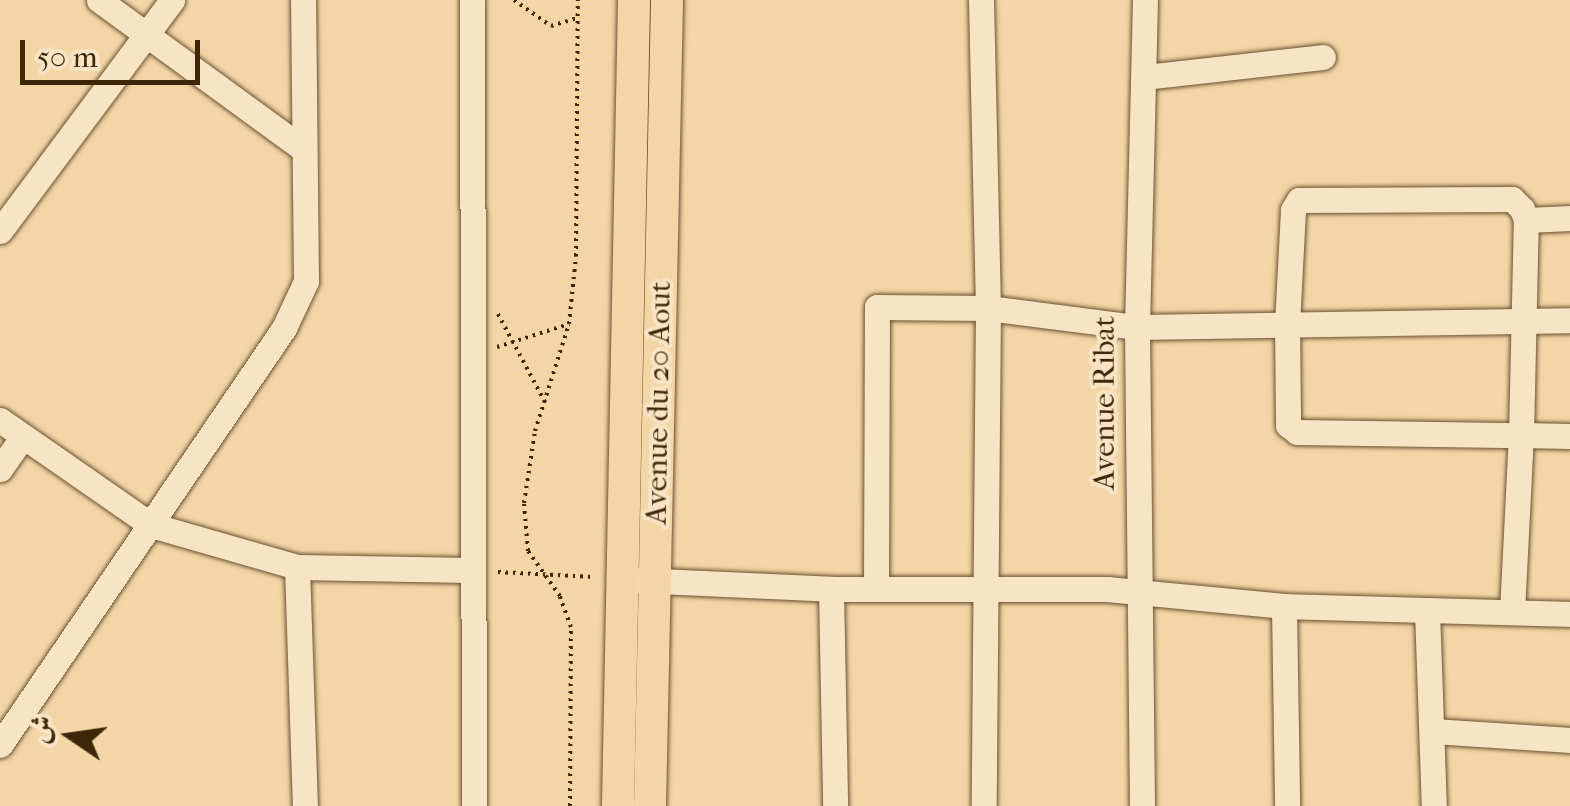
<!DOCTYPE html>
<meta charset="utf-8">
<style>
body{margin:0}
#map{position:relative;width:1570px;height:806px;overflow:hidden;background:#f3d5a6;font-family:"IM FELL French Canon",Amiri,serif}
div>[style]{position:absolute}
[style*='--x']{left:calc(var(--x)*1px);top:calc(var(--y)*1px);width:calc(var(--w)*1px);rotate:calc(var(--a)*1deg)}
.path>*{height:4px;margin-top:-2px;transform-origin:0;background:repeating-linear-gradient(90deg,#3d2708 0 2.5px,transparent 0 7.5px)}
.roads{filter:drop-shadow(0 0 2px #6a5230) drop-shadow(0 0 2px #6a5230)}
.minor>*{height:25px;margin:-12.5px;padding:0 12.5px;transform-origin:12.5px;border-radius:12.5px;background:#f7e4c5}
.major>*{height:32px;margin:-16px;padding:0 16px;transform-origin:16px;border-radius:16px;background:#f3d5a6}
span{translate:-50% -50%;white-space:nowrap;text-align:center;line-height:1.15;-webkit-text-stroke:8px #f7e4c5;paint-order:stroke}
.street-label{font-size:30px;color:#3d2708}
.north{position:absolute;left:20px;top:686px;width:100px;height:100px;-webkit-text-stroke:8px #f7e4c5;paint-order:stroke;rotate:283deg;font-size:28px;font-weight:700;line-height:40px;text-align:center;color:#3d2708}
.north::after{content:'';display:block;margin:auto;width:35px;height:45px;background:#3d2708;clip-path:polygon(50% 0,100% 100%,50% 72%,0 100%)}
.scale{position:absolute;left:20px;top:40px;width:180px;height:45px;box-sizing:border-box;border:5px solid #3d2708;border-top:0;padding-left:12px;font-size:30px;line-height:35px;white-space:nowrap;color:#3d2708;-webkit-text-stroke:8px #f7e4c5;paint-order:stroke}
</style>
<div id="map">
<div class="path">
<div style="--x:514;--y:0;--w:45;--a:35.1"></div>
<div style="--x:551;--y:26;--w:27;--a:-17"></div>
<div style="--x:498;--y:314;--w:100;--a:61.9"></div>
<div style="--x:497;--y:347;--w:76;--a:-17.7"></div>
<div style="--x:498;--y:572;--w:96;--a:3"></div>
<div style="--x:570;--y:806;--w:179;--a:-89.7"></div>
<div style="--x:571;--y:627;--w:33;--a:-110"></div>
<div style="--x:560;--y:596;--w:55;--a:-125.4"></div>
<div style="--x:528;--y:551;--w:48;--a:-94.8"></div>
<div style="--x:524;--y:503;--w:73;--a:-81.3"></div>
<div style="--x:535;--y:431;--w:112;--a:-72.4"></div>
<div style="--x:569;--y:324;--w:68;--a:-84.1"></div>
<div style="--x:576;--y:256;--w:256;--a:-89.6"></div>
</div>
<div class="roads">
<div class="minor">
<div style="--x:99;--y:0;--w:253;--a:36.1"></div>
<div style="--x:472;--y:0;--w:806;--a:89.86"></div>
<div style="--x:981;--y:0;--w:308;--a:88.7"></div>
<div style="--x:988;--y:308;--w:498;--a:90.5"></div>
<div style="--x:1145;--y:77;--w:179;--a:-6.4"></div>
<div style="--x:1526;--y:220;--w:44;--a:-2.6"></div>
<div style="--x:0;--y:231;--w:288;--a:-53.3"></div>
<div style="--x:0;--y:420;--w:184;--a:34.8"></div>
<div style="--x:151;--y:525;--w:152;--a:16"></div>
<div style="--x:297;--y:567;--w:174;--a:1"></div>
<div style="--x:0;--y:469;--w:39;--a:-55"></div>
<div style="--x:297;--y:567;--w:239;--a:88.1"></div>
<div style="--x:636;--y:580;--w:195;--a:2.6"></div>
<div style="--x:831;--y:589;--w:276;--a:0"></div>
<div style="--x:1107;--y:589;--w:178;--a:5.5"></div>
<div style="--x:1284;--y:606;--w:286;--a:1.6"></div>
<div style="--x:831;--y:589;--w:217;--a:88.9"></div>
<div style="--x:876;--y:589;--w:282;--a:-89.8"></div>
<div style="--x:877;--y:307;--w:111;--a:0.5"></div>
<div style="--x:988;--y:308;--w:150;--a:7.3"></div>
<div style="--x:1137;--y:327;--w:433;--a:-0.9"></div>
<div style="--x:1284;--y:606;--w:200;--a:89.1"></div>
<div style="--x:1427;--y:610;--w:196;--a:88"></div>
<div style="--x:1512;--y:612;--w:177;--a:-87.1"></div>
<div style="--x:1521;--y:435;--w:215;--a:-88.7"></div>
<div style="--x:1526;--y:220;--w:12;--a:-110"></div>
<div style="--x:1522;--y:209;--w:14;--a:-135"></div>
<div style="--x:1512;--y:199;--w:213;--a:179.7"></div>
<div style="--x:1299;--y:200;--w:12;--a:121"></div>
<div style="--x:1293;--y:210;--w:113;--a:93"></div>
<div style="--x:1287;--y:323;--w:102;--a:89.4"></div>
<div style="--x:1288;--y:425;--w:11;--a:38"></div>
<div style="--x:1297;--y:432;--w:224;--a:0.8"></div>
<div style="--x:1521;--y:435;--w:49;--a:1.2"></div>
<div style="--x:1434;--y:731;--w:136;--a:3.8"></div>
<div style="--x:0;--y:745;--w:505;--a:-55.74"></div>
<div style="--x:284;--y:328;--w:52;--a:-64.9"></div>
<div style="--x:306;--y:281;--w:281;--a:-90.6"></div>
<div style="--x:1142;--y:806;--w:479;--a:-90.6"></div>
<div style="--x:1137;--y:327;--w:327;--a:-88.6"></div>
</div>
<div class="major">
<div style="--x:618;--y:806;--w:806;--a:-88.86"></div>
<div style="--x:650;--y:806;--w:806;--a:-88.79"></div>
</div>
</div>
<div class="street-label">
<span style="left:659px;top:403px;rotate:-89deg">Avenue du 20 Aout</span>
<span style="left:1105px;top:403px;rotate:-90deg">Avenue Ribat</span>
</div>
<div class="north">ش</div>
<div class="scale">50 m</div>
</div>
